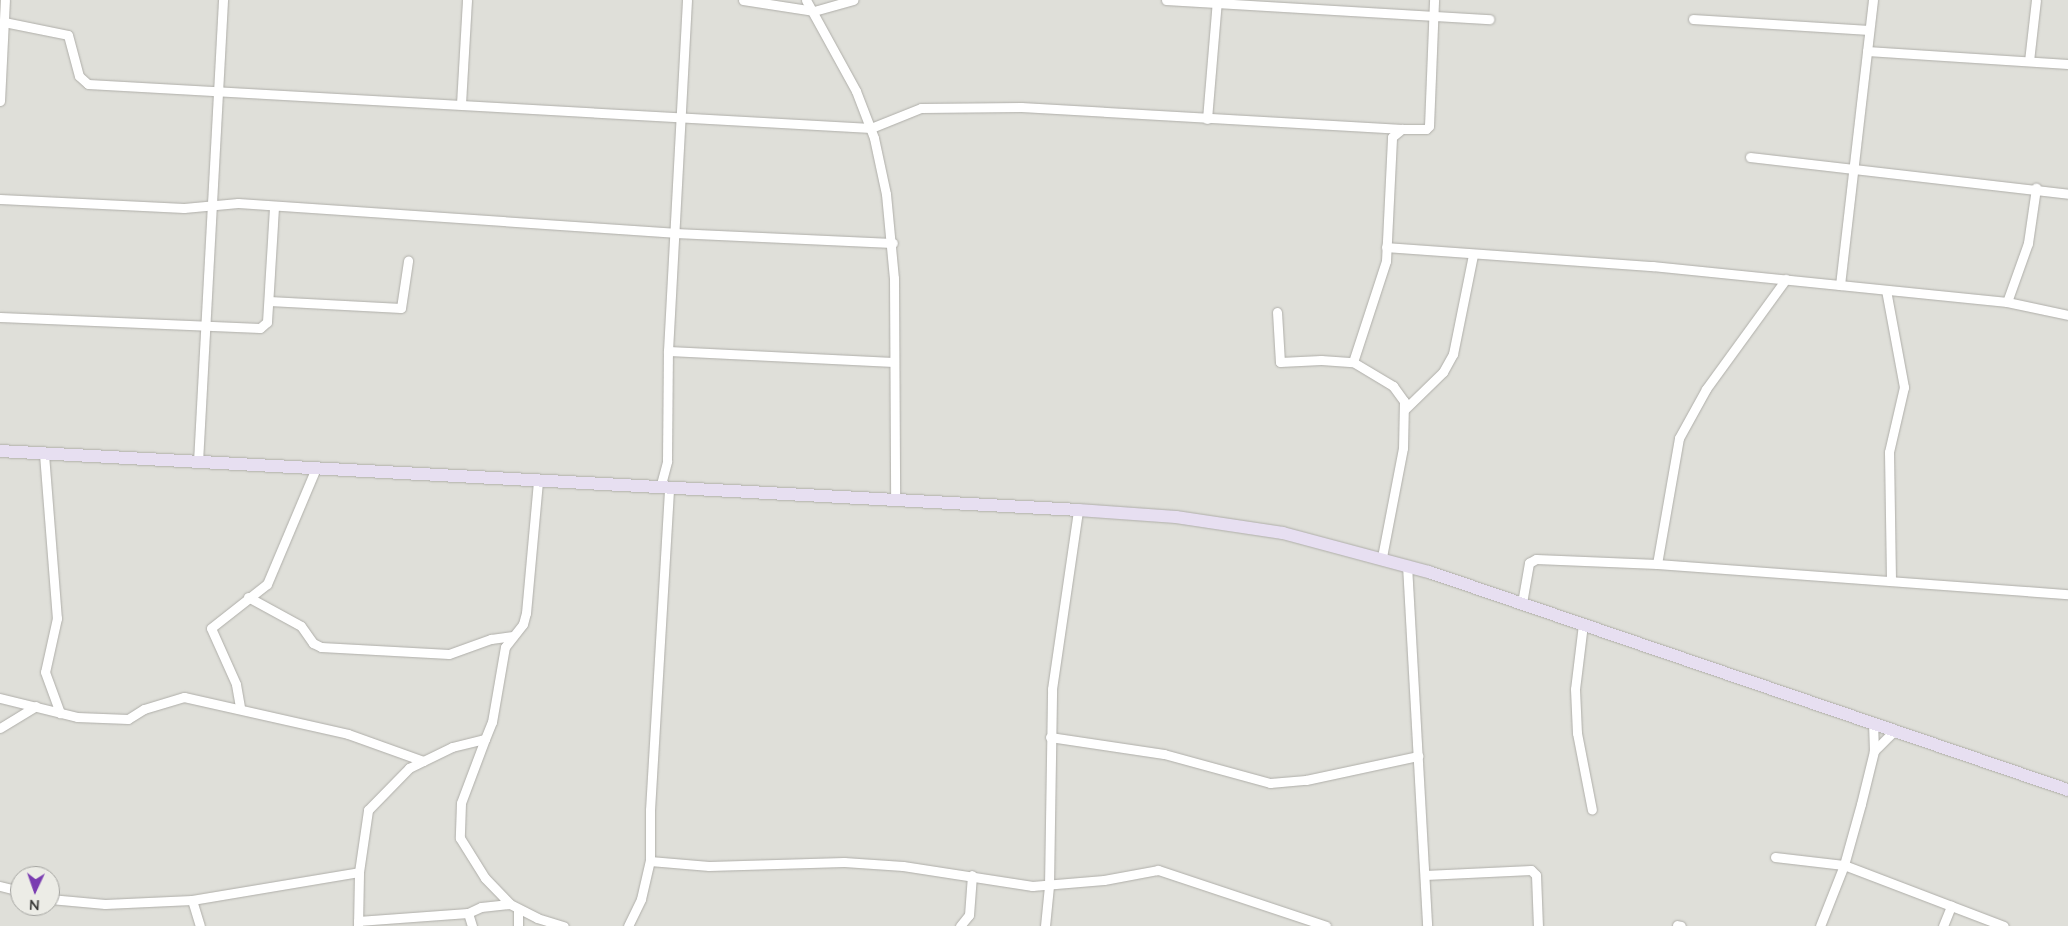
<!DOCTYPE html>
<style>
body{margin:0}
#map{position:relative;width:2068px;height:926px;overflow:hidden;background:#dfdfd9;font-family:Lato,sans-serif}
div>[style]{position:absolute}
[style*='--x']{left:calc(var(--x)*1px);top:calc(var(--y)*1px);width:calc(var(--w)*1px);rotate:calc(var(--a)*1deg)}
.roads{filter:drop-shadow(0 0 1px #afaea9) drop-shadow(0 0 1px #afaea9)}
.street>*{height:9px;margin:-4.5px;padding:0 4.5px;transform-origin:4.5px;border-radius:4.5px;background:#fff}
.secondary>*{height:12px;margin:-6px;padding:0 6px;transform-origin:6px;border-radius:6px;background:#e7dff1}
span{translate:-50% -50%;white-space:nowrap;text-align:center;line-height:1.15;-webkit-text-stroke:4.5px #ecece6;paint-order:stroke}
.north{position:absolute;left:10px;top:866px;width:50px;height:50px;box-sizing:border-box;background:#ecece6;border:1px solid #a5a5a1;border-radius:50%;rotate:183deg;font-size:14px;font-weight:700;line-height:20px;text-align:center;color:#3b3b39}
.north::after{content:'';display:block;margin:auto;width:18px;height:22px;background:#7a3cb1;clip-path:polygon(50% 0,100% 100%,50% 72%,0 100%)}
</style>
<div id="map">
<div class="roads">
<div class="street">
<div style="--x:687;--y:0;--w:352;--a:93.1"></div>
<div style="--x:668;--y:351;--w:226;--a:2.8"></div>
<div style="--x:743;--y:0;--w:72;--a:8.8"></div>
<div style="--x:814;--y:11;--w:41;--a:-15.8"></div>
<div style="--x:806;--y:0;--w:104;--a:61.2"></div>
<div style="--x:856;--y:91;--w:50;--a:69"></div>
<div style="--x:874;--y:138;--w:57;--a:77.9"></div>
<div style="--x:886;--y:194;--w:84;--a:84.6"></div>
<div style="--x:894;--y:278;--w:222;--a:89.7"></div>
<div style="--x:1166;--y:0;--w:324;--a:3.4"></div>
<div style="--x:1693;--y:19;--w:176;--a:3.6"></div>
<div style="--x:4;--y:22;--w:65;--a:11.5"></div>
<div style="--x:68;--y:35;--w:42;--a:75"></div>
<div style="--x:79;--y:76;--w:12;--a:42"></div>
<div style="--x:88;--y:84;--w:784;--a:3.22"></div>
<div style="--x:871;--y:128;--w:54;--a:-21.8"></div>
<div style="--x:921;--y:108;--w:100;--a:-0.6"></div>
<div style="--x:1021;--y:107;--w:382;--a:3.3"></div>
<div style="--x:1867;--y:51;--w:201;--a:3.7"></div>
<div style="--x:2029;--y:61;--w:61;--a:-83.5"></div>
<div style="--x:0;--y:101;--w:101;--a:-87.2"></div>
<div style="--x:461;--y:104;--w:104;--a:-86.7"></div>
<div style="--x:1207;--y:119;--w:119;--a:-85.2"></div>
<div style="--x:1750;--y:157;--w:320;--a:6.6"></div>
<div style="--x:0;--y:199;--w:184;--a:2.8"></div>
<div style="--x:184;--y:208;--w:54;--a:-5.3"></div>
<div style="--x:238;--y:203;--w:437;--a:3.9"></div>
<div style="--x:674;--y:233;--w:219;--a:2.6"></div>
<div style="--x:1386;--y:247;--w:267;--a:4.1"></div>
<div style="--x:1652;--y:266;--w:357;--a:5.8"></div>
<div style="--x:2007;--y:302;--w:62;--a:12"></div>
<div style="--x:1840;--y:285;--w:287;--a:-83.4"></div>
<div style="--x:1886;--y:290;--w:99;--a:79.5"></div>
<div style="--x:1904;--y:387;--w:67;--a:103"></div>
<div style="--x:1889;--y:452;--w:129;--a:89.1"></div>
<div style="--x:269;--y:301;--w:132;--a:3"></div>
<div style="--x:401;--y:308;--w:48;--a:-81.5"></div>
<div style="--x:2007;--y:302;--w:63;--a:-70.4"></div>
<div style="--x:2028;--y:243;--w:56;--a:-81.7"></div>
<div style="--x:1277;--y:312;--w:50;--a:86.6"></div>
<div style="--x:1280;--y:362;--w:41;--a:-2.8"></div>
<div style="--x:1321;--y:360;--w:32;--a:4"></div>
<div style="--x:1353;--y:362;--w:47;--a:31"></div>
<div style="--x:1393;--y:386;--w:19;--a:54"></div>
<div style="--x:1404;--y:401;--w:47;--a:91.2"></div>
<div style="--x:1403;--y:448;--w:111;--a:100.9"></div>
<div style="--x:0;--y:317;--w:260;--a:2.4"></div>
<div style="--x:260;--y:328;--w:9;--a:-41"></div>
<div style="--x:267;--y:322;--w:115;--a:-86.5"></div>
<div style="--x:1353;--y:362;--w:106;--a:-71.9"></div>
<div style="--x:1386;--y:261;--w:124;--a:-87.2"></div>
<div style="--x:1392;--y:137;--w:13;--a:-39"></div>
<div style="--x:1402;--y:129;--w:24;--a:0"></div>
<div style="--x:1426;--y:129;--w:4;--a:-45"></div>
<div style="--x:1429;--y:126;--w:126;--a:-87.7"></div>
<div style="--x:1405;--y:409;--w:53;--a:-44.2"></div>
<div style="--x:1443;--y:372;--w:21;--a:-61"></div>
<div style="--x:1453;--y:354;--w:101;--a:-78.6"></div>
<div style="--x:44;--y:454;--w:165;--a:85.5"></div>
<div style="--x:57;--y:618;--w:55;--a:102.5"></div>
<div style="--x:45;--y:672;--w:44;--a:69.9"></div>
<div style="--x:198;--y:462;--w:463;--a:-86.9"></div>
<div style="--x:660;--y:488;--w:28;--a:-75"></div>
<div style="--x:667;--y:461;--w:110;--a:-89.5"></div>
<div style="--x:1657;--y:564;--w:128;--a:-80.1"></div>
<div style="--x:1679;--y:438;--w:56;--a:-61.1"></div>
<div style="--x:1706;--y:389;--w:136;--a:-54"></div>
<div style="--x:1407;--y:565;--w:362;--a:86.8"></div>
<div style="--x:248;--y:597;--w:60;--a:28.7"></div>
<div style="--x:301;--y:626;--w:21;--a:55"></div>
<div style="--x:313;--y:643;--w:9;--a:27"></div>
<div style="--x:321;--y:647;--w:128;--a:3.1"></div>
<div style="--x:449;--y:654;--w:45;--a:-19.7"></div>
<div style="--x:491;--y:639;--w:22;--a:-8"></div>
<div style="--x:1522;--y:603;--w:41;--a:-80.1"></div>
<div style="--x:1529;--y:563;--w:8;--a:-30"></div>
<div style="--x:1536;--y:559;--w:121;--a:2.4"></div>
<div style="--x:1657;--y:564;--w:412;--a:4.2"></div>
<div style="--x:1583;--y:624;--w:65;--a:97"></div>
<div style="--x:1575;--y:689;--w:44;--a:87.4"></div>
<div style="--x:1577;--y:733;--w:78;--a:79"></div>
<div style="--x:0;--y:698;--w:79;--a:13.9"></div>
<div style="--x:77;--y:717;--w:51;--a:2.2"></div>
<div style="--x:128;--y:719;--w:19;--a:-32"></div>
<div style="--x:144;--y:709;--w:42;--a:-16.7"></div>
<div style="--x:184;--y:697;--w:168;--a:12.7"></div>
<div style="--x:348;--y:734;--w:80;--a:19.8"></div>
<div style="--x:240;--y:707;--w:23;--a:-100"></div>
<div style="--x:236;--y:684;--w:61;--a:-114.1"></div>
<div style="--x:211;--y:628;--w:71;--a:-38.2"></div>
<div style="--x:267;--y:584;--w:126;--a:-67.1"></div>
<div style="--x:0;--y:728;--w:42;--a:-31.4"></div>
<div style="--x:1050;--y:737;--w:115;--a:8.5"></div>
<div style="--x:1164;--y:754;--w:110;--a:15.3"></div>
<div style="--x:1270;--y:783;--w:36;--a:-5"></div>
<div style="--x:1306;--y:780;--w:115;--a:-12.1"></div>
<div style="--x:485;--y:739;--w:68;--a:110.6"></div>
<div style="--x:461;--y:803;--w:35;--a:92"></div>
<div style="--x:460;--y:838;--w:47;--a:58"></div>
<div style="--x:485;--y:878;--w:36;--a:46"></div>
<div style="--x:510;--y:904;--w:30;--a:27"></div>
<div style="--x:537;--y:918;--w:28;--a:17"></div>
<div style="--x:1874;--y:751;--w:28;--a:-45"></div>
<div style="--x:1775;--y:857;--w:69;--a:6.6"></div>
<div style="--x:1844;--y:865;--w:171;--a:20.9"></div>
<div style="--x:650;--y:861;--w:59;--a:4.8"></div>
<div style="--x:709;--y:866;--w:135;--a:-1.7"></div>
<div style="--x:844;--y:862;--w:59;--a:3.9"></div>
<div style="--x:903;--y:866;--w:131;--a:8.8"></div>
<div style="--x:1032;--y:886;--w:72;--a:-4.8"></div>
<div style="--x:1104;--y:880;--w:55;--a:-10.5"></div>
<div style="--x:1158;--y:870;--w:177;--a:18.4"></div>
<div style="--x:1425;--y:875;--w:106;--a:-2.7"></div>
<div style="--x:1531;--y:870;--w:7;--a:45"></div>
<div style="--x:1536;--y:875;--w:51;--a:87.8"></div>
<div style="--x:0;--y:886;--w:21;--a:14"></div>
<div style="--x:50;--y:899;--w:55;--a:5.2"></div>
<div style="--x:105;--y:904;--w:87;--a:-2.6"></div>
<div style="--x:192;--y:900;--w:169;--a:-9.5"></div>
<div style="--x:192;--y:900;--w:27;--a:73"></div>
<div style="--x:518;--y:909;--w:17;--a:90"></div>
<div style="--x:468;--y:913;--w:14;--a:73"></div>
<div style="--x:358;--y:921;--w:110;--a:-4.2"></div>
<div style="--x:468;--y:913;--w:14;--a:-25"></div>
<div style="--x:481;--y:907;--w:29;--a:-6"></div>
<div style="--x:1677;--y:925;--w:4;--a:14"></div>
<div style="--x:358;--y:926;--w:54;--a:-88.9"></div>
<div style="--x:359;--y:872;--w:63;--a:-81.7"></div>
<div style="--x:368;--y:810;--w:59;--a:-45.7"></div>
<div style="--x:409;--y:768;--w:48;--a:-26"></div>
<div style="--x:452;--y:747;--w:34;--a:-14"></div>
<div style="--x:485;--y:739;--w:18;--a:-68"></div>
<div style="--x:492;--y:722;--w:76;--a:-80.2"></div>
<div style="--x:505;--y:647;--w:29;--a:-52"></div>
<div style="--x:523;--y:624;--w:11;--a:-75"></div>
<div style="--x:526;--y:613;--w:132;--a:-84.8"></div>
<div style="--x:628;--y:926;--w:30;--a:-64"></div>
<div style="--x:641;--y:899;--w:39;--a:-77"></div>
<div style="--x:650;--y:861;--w:51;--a:-90"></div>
<div style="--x:650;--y:810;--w:323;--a:-86.6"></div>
<div style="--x:960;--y:926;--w:14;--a:-51"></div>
<div style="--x:969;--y:915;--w:40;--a:-85.7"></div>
<div style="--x:1045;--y:926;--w:40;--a:-84.3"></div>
<div style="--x:1049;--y:886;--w:197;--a:-89.1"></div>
<div style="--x:1052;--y:689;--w:181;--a:-81.7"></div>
<div style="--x:1820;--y:926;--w:66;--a:-68.5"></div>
<div style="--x:1844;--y:865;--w:63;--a:-74.4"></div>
<div style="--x:1861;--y:804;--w:55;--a:-76.2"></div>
<div style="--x:1874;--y:751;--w:27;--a:-92"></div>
<div style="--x:1943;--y:926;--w:22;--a:-68"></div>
</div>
<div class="secondary">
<div style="--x:0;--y:451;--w:1080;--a:3.13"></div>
<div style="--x:1078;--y:510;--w:98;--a:4.1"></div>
<div style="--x:1176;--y:517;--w:108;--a:8.5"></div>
<div style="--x:1283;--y:533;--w:151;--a:15"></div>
<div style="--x:1429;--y:572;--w:675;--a:18.84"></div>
</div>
</div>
<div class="north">N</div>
</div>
